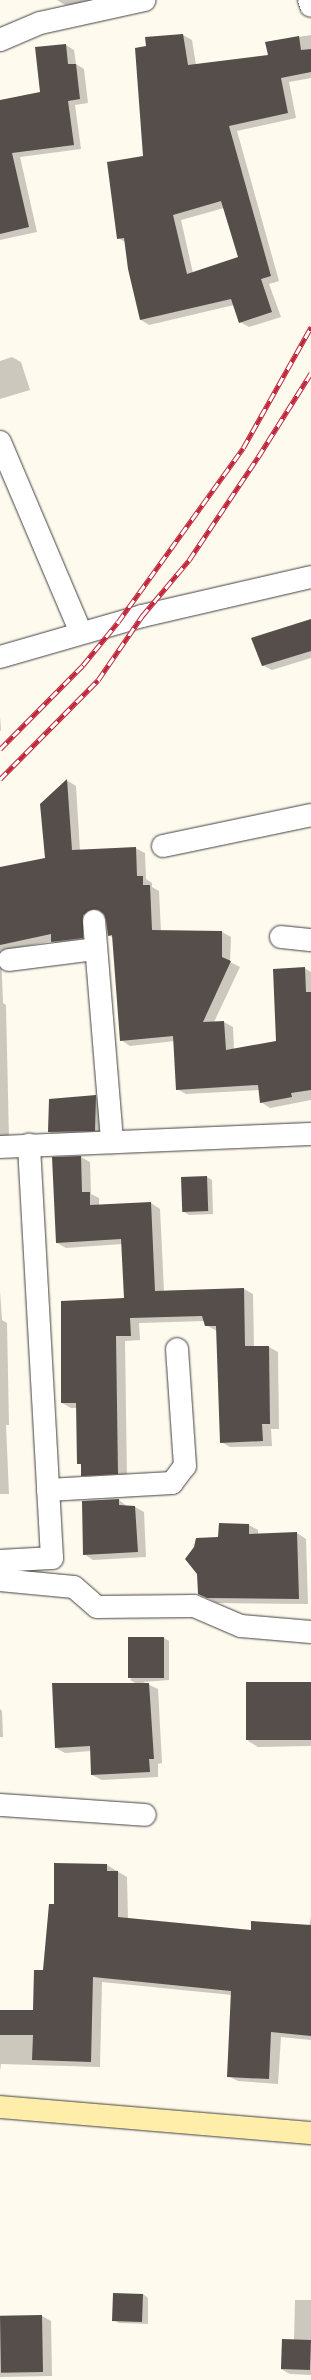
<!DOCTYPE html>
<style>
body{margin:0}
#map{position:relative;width:311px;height:2380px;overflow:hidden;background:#fffaee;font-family:"Playfair Display",serif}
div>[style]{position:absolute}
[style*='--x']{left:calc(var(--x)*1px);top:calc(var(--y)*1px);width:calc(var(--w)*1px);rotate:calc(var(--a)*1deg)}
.shadow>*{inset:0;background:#0003}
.building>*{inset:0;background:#564e4a;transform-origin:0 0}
.roads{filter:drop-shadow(0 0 1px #414141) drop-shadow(0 0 1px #414141)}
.street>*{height:22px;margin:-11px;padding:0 11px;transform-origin:11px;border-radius:11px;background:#fff}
.secondary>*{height:22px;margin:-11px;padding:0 11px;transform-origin:11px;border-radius:11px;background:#ffeea9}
.rail>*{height:4.5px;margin-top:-2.25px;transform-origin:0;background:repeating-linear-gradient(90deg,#fff 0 9px,#bf2439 0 18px);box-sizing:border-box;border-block:1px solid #bf2439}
span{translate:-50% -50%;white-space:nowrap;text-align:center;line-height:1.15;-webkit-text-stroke:4px #fff;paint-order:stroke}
</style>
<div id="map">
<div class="shadow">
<div style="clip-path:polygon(57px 0,116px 0,101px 3px,65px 5px)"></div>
<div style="clip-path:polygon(evenodd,183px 35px,192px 40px,196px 65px,269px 56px,266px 42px,311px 35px,311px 78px,289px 82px,296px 118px,237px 131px,279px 281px,269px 284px,281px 317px,249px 327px,240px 322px,234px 305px,149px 325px,141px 320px,125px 242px,118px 238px,144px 157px,147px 38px,183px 35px,224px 208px,240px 258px,193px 273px,181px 220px,224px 208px)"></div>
<div style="clip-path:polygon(66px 45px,74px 50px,76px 64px,84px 69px,88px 103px,75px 105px,81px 149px,20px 157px,37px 232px,0 240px,0 101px,41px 93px)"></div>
<div style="clip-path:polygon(12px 357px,21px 362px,30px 390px,0 399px,0 361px)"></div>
<div style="clip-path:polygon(311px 620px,311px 658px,272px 670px,262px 665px)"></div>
<div style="clip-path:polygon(0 716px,1px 730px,0 731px)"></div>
<div style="clip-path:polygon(68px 781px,76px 786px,80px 851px,135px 848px,145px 853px,146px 879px,152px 883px,152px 887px,159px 891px,161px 932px,222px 932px,231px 937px,230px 962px,240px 967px,214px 1022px,224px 1022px,233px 1027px,234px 1049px,277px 1042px,304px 968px,311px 972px,311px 1100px,270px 1108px,261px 1102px,259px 1090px,186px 1094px,177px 1089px,175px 1041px,130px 1046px,121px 1040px,113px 938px,109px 935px,107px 919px,102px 913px,92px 920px,92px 943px,61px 947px,52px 941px,1px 951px,3px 1003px,6px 1005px,9px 1139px,0 1140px,0 869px,46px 858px,41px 804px)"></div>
<div style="clip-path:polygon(95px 1096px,104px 1101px,104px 1135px,58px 1137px,49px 1132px)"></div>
<div style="clip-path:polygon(81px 1157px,90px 1162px,91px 1194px,99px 1198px,99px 1206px,151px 1203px,160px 1209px,164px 1291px,244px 1289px,253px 1294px,254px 1347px,269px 1347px,278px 1352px,279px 1429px,271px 1429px,272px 1446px,230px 1447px,221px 1442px,217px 1331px,206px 1325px,205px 1321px,139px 1323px,140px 1340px,125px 1341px,127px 1478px,91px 1480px,82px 1475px,82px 1465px,78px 1463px,77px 1408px,71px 1408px,62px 1403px,125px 1299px,122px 1244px,66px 1248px,57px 1243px)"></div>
<div style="clip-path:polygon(207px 1177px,212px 1180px,213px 1214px,189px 1215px,184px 1212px)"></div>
<div style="clip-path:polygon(0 1291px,2px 1320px,7px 1323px,9px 1425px,6px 1425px,9px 1494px,0 1494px)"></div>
<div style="clip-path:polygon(119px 1500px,128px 1507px,135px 1507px,144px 1512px,146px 1557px,93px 1560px,84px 1554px)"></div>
<div style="clip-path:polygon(249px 1525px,258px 1530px,258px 1535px,297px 1533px,306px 1539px,308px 1604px,217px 1603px,199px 1594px,219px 1538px)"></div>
<div style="clip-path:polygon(164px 1638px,169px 1641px,169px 1680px,143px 1682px,158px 1689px,162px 1763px,158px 1764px,158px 1777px,102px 1780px,92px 1775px,91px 1751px,65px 1753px,56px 1748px,137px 1684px,130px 1680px)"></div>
<div style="clip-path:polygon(311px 1683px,311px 1746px,258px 1747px,248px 1741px)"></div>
<div style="clip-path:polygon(0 1709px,2px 1711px,3px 1737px,0 1737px)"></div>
<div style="clip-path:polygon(55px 1864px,107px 1865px,127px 1877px,128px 1919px,252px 1931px,309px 1926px,311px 1916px,311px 2040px,281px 2037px,278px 2084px,238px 2081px,228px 2076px,232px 1995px,102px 1982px,100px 2067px,1px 2064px,0 2071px,0 2011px,34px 2011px,44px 1971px,55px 1906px)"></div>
<div style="clip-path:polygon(143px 2294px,148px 2298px,148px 2324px,119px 2323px,114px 2320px)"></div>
<div style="clip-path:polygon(295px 2300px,311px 2300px,311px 2375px,290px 2374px,281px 2369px,294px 2340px)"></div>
<div style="clip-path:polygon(42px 2316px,51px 2321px,52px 2376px,0 2377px,0 2317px)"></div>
</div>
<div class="building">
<div style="clip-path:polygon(evenodd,183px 34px,188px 65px,268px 55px,265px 42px,299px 36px,301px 50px,311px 49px,311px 72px,281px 78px,288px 113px,229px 126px,271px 276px,261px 279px,272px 312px,239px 323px,231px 299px,140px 320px,128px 269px,124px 238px,117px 239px,107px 162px,143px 156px,135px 48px,146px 46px,145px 37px,183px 34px,221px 201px,238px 257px,187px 274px,173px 215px,221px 201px)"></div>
<div style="clip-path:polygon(66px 44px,68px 64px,76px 64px,80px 99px,68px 101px,74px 145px,12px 153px,29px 227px,0 234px,0 100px,40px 92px,35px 47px)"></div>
<div style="clip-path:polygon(311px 619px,311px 651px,262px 666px,251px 638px)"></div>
<div style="clip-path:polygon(67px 779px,72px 850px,136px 847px,137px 876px,143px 876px,143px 885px,150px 885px,152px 930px,222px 931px,222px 957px,231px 961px,203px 1022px,224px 1021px,226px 1050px,276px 1041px,273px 969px,305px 967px,306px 992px,311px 992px,311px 1090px,291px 1093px,292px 1097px,260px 1103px,258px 1085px,176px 1090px,173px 1036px,120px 1041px,112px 935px,108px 936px,106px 920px,104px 914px,99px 910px,93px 909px,83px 915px,83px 938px,51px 942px,51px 934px,0 945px,0 867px,45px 858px,40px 804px)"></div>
<div style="clip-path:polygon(96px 1095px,95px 1131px,48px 1132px,49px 1099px)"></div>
<div style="clip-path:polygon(81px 1156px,82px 1192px,90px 1192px,90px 1205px,151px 1202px,155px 1291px,244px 1288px,245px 1346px,269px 1346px,270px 1424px,262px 1424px,263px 1441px,220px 1443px,216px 1326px,205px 1326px,202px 1316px,130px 1318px,131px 1336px,116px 1336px,118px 1474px,81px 1476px,81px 1464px,77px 1464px,76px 1403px,61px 1403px,61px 1301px,124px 1298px,121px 1239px,56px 1243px,52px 1157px)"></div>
<div style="left:207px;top:1176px;width:35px;height:26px;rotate:88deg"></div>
<div style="clip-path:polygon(119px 1499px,119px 1505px,135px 1506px,138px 1552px,83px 1555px,82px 1501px)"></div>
<div style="clip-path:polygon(219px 1523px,249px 1524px,249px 1534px,297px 1532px,299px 1599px,207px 1598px,198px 1594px,197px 1574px,185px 1559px,194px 1547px,196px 1538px,218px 1537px)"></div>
<div style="left:164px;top:1637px;width:41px;height:36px;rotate:90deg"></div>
<div style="left:311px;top:1682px;width:58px;height:65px;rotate:90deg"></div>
<div style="clip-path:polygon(52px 1683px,149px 1683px,154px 1759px,149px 1759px,150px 1772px,91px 1775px,90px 1746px,55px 1748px)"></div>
<div style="clip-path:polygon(54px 1863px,107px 1864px,107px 1871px,118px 1871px,118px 1917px,251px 1930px,251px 1921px,311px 1925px,311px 2036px,271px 2032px,269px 2079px,227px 2077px,231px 1991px,93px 1977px,91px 2062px,32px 2060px,33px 2035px,0 2035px,0 2010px,33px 2010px,34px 1970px,43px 1970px,49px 1904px,54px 1904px)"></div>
<div style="left:113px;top:2293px;width:30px;height:28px;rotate:2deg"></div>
<div style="left:42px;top:2315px;width:57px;height:42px;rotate:89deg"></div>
<div style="left:282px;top:2339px;width:29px;height:30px;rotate:2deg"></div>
</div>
<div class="roads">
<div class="street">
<div style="--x:309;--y:0;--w:6;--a:72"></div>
<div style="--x:0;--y:40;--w:43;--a:-23"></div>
<div style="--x:40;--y:23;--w:107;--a:-12.4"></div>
<div style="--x:0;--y:442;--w:207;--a:67"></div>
<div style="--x:0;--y:657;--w:148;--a:-16.1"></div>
<div style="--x:142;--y:616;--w:173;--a:-13"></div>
<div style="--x:163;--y:846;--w:151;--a:-11.8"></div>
<div style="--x:94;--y:921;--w:222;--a:85.3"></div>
<div style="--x:281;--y:937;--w:30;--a:6"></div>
<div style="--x:9;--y:960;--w:87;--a:-7.3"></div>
<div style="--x:0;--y:1147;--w:311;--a:-2.4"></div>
<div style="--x:48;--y:1490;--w:124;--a:-3.2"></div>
<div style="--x:172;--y:1483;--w:21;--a:-53"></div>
<div style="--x:185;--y:1466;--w:117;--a:-93.9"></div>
<div style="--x:0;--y:1561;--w:52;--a:-3.3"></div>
<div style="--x:52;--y:1558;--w:414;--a:-93.2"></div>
<div style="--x:0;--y:1580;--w:74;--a:5.4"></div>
<div style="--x:74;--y:1587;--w:30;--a:41"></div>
<div style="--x:97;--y:1607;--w:97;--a:-0.6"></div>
<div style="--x:194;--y:1606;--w:51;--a:23.1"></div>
<div style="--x:241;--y:1626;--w:70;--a:4.9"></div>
<div style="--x:0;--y:1805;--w:145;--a:3.9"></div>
</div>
<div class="secondary">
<div style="--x:0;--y:2107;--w:312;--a:4.8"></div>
</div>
</div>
<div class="rail">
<div style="--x:0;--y:749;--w:118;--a:-45.3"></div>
<div style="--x:83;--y:665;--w:55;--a:-50.9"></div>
<div style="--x:118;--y:622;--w:214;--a:-54.3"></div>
<div style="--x:243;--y:448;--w:139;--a:-60.7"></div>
<div style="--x:0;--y:779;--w:139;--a:-45.3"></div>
<div style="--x:98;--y:680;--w:78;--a:-55.5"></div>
<div style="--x:142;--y:616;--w:73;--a:-50"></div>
<div style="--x:189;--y:560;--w:124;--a:-56.2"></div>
<div style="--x:258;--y:457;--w:99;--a:-57.8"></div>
</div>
</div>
